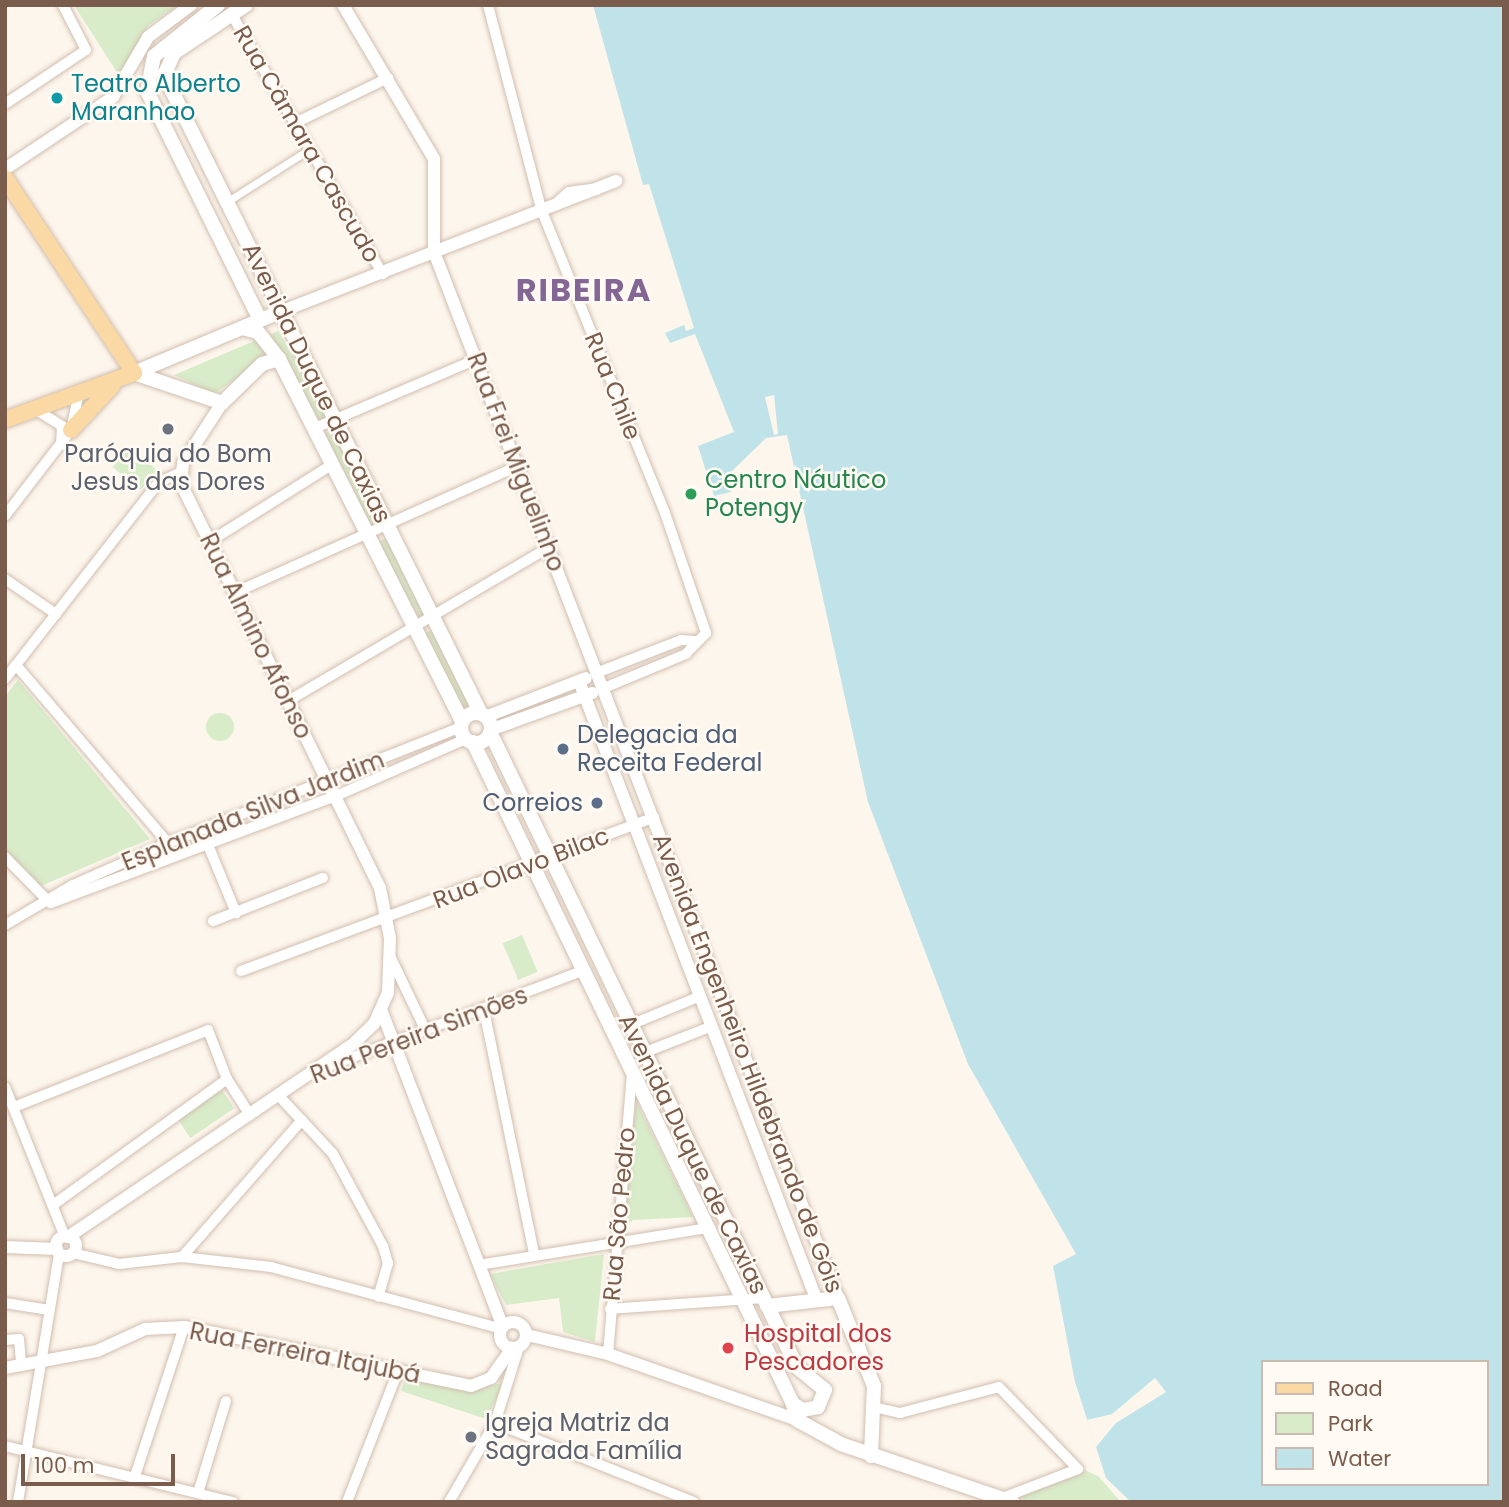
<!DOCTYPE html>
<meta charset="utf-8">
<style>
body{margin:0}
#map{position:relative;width:1509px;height:1507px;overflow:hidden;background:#fdf6ec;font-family:Poppins,sans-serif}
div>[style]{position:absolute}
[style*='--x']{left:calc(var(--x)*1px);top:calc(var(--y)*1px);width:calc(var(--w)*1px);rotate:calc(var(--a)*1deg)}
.green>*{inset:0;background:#d8ecc9;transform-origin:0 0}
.round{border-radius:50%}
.water>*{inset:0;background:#bfe3e8}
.pier>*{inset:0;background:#fdf6ec}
.roads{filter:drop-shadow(0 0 2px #d1beb0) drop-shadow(0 0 2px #d1beb0)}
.pedestrian>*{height:7px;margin:-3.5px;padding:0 3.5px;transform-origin:3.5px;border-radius:3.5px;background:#fff}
.minor>*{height:10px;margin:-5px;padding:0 5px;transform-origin:5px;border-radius:5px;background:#fff}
.tertiary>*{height:12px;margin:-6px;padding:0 6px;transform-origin:6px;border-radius:6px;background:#fff}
.tertiary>.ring{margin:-6px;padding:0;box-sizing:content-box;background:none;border:12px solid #fff;border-radius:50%}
.secondary>*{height:14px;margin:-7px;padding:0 7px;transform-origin:7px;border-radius:7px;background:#fff}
.secondary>.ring{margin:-7px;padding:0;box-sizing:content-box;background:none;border:14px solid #fff;border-radius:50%}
.primary>*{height:16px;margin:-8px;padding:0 8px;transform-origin:8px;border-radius:8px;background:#fbd9a5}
.dots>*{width:19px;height:19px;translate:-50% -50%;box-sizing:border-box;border:4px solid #fffaf3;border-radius:50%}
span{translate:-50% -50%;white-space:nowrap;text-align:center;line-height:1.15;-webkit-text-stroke:5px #fffaf3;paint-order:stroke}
.culture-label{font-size:24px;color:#0d838f}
.left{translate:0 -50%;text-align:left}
.street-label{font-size:24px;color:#7a5c4d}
.worship-label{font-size:24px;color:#5b616d}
.leisure-label{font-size:24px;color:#27864d}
.service-label{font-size:24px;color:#4e5e75}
.right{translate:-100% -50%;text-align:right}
.health-label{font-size:24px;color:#be3a42}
.district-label{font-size:32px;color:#846695;font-weight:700;letter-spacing:2px}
.frame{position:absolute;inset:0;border:7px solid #7a5c4d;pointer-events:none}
.legend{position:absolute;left:1261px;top:1360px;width:228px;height:126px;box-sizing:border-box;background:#fffaf3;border:2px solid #cabbb1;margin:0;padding:9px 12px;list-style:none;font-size:21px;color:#7a5c4d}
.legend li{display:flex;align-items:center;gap:14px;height:35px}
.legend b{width:35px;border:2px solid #cabbb1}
.scale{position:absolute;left:21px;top:1454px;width:154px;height:32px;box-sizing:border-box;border:4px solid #7a5c4d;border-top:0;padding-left:9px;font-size:21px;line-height:24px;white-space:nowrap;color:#7a5c4d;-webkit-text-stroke:5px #fffaf3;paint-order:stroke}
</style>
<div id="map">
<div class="green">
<div style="clip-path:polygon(74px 5px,178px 5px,148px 26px,121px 79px)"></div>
<div style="clip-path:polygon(278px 331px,327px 412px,324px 420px,315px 417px,285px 354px,272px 354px,214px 394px,174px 375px)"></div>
<div style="left:333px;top:429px;width:105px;height:11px;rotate:63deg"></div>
<div style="left:129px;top:447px;width:36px;height:26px;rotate:39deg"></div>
<div style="clip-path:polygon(388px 538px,425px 617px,416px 621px,377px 542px)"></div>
<div style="clip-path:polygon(434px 629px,472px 708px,461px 713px,420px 635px)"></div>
<div style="clip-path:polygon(18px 680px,150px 839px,41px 886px,5px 849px,5px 696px)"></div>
<div class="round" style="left:206px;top:713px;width:28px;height:28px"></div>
<div style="left:522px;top:935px;width:40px;height:21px;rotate:67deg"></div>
<div style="left:222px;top:1090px;width:22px;height:53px;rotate:56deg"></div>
<div style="clip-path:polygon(636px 1101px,693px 1217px,633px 1220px,623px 1227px)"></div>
<div style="clip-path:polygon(604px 1254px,595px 1342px,563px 1332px,559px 1298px,506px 1305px,490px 1274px)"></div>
<div style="clip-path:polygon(406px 1377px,486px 1386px,504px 1383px,486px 1419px,401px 1391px)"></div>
<div style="clip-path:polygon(1082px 1469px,1098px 1476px,1121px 1502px,1023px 1500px,1021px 1494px)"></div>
</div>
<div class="water">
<div style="clip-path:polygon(evenodd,593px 5px,1504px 5px,1504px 1502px,1131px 1502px,1106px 1478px,1075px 1382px,1053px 1266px,1076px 1254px,968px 1064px,868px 802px,787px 435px,766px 438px,728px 475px,731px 492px,714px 496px,698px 446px,734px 432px,695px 334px,670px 343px,665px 333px,684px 325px,686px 331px,694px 328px,649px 184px,643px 185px,593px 5px,1262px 1362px,1486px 1362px,1486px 1484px,1262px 1484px,1262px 1362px)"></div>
</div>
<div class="pier">
<div style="clip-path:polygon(774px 395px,778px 434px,774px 435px,765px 397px)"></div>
<div style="clip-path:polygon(1155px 1378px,1166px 1392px,1116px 1423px,1096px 1447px,1087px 1420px,1112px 1414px)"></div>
</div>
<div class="roads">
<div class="pedestrian">
<div style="--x:228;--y:201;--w:95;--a:-32.5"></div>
</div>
<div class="minor">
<div style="--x:488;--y:5;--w:211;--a:75.4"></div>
<div style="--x:541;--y:209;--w:328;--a:67.8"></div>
<div style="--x:665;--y:513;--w:127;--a:71.1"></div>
<div style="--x:706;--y:633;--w:29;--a:134"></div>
<div style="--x:686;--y:654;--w:91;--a:157.4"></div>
<div style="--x:232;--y:15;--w:300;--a:59.8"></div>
<div style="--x:5;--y:104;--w:97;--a:-33.7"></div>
<div style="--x:86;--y:50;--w:51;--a:-117.1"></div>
<div style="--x:293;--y:124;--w:106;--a:-25.8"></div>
<div style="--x:38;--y:411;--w:28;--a:32"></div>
<div style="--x:62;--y:426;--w:19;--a:93"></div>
<div style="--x:315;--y:428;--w:176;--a:-23.1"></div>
<div style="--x:5;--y:516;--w:108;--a:-52.5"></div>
<div style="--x:71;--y:430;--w:34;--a:-78"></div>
<div style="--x:209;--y:542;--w:146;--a:-32.2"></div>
<div style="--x:5;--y:579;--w:62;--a:34.5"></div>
<div style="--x:234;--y:593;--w:311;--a:-24.1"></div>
<div style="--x:16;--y:665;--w:234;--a:49.5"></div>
<div style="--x:596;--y:673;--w:91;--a:-21.2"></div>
<div style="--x:681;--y:640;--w:16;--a:4"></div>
<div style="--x:5;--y:679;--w:250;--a:-52"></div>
<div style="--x:159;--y:482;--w:22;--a:-24"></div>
<div style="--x:288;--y:701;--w:303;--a:-30.5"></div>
<div style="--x:208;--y:845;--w:74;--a:67.6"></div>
<div style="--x:5;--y:857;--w:64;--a:45.6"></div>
<div style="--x:51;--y:903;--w:304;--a:-20.6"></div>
<div style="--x:336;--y:796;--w:142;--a:-23.7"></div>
<div style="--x:213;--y:921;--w:118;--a:-21.4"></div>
<div style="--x:5;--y:925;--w:79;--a:-30.5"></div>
<div style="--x:73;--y:885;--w:104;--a:-23.9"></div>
<div style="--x:168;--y:843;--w:315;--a:-21.6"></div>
<div style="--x:391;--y:958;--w:81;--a:64.4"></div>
<div style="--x:241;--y:971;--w:441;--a:-20.4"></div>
<div style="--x:484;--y:1010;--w:248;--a:78.4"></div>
<div style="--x:630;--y:1025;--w:74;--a:-22.4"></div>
<div style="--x:643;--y:1053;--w:72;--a:-21.2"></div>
<div style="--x:324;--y:1068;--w:276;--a:-20.6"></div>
<div style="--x:5;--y:1087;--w:162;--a:68.2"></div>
<div style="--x:279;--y:1096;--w:79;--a:47"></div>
<div style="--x:333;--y:1154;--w:105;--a:61.5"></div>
<div style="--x:383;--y:1246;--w:18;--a:74"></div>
<div style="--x:388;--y:1263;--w:35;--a:106"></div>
<div style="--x:14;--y:1107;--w:209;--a:-21.6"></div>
<div style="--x:208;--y:1030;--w:53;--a:68.8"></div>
<div style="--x:53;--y:1205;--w:215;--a:-35.9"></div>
<div style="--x:227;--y:1079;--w:43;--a:57.4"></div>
<div style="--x:73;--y:1253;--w:47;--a:13.4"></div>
<div style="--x:119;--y:1264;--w:63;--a:-6.3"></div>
<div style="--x:182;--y:1257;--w:90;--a:6.4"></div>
<div style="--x:271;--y:1267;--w:239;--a:15"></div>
<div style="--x:182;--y:1257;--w:182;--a:-48.8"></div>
<div style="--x:479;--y:1265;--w:232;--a:-9.2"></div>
<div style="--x:5;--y:1303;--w:45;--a:9"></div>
<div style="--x:610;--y:1309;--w:153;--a:-4.1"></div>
<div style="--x:5;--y:1340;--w:14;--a:-4"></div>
<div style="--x:19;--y:1339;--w:25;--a:85"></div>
<div style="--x:608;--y:1354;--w:281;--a:-85.1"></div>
<div style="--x:878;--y:1408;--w:23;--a:13"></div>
<div style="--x:900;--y:1413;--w:102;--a:-14.7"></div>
<div style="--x:999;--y:1387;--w:114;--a:46.1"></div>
<div style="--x:1078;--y:1469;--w:81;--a:159.1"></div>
<div style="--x:495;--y:1423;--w:214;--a:21.7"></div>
<div style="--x:5;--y:1446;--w:235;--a:13.8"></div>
<div style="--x:135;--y:1476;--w:157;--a:-71.8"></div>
<div style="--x:198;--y:1493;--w:96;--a:-73.1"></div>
<div style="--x:18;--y:1502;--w:252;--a:-80.6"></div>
<div style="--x:347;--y:1502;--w:141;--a:-68.7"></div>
<div style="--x:449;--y:1502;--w:91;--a:-59.8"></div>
<div style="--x:495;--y:1423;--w:80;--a:-72.5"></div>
</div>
<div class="tertiary">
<div style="--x:343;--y:5;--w:179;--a:59.4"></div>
<div style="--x:434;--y:159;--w:93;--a:90"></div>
<div style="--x:434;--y:252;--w:1121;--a:68.88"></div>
<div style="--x:5;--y:169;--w:130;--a:-33.7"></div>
<div style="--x:113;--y:97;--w:69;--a:-59.7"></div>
<div style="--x:148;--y:37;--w:54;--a:-36.7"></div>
<div style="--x:558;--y:203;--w:15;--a:-42"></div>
<div style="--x:569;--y:193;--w:28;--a:-8"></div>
<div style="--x:280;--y:312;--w:361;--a:-21.3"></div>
<div style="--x:579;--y:681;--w:664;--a:69"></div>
<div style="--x:485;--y:717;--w:108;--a:-21.1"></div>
<div style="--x:490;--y:730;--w:109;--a:-19.9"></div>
<div style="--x:382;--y:1012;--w:337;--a:69"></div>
<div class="ring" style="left:56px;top:1236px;width:8px;height:8px"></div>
<div style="--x:68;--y:1237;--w:343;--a:-34.1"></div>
<div style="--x:352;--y:1045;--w:30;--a:-44"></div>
<div style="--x:374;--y:1024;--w:34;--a:-66"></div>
<div style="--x:388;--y:993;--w:55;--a:-87.9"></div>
<div style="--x:390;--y:938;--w:51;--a:-101.3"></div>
<div style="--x:380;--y:888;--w:451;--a:-116.2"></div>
<div style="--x:181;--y:483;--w:20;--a:-84"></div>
<div style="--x:183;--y:463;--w:72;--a:-57"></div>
<div style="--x:5;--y:1247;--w:52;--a:2.2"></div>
<div class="ring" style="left:500px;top:1322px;width:14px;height:14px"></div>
<div style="--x:527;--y:1335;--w:83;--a:13.2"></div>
<div style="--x:608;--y:1354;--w:200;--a:19.2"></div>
<div style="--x:5;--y:1368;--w:94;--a:-10.5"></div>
<div style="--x:97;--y:1351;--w:53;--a:-24.6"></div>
<div style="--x:145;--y:1329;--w:39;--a:-3"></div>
<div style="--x:184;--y:1327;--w:293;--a:11.6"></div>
<div style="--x:471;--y:1386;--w:22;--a:-22"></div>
<div style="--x:491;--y:1378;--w:37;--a:-55"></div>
</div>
<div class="secondary">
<div style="--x:218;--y:5;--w:82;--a:141.4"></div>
<div style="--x:154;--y:56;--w:36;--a:101"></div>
<div style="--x:147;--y:91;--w:255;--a:63.7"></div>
<div style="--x:246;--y:5;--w:87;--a:146.3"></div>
<div style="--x:174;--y:53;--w:24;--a:114"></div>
<div style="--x:164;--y:75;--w:713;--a:63.61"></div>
<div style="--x:242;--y:328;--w:16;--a:14"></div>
<div style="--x:258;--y:332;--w:34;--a:52"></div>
<div style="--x:134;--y:373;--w:93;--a:18.8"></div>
<div style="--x:222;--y:403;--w:56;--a:-44.3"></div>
<div style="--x:262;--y:364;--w:18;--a:-16"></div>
<div style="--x:279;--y:359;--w:406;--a:63.2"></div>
<div style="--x:134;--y:373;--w:158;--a:-22.7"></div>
<div class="ring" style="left:461px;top:713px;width:16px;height:16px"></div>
<div style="--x:473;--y:742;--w:735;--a:64.2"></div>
<div style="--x:793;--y:1404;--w:12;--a:31"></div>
<div style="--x:803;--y:1410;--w:15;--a:-11"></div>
<div style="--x:818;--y:1407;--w:18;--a:-68"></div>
<div style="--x:825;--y:1390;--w:36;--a:-141"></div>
<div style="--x:797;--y:1367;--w:705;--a:-115.8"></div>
<div style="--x:767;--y:1306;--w:71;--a:-6.4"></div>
<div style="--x:838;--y:1298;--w:95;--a:67.8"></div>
<div style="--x:874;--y:1386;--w:70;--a:92.5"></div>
<div style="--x:793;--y:1404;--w:16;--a:76"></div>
<div style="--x:797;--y:1420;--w:50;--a:28.6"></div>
<div style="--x:841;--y:1444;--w:181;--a:18.7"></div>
</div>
<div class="primary">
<div style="--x:5;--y:178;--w:234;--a:56.5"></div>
<div style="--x:134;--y:373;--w:137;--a:160"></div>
<div style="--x:71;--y:430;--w:60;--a:-47"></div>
</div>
</div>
<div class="dots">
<div style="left:57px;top:98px;background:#0f9aa8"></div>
<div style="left:168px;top:429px;background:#6b7280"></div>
<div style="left:691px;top:494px;background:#2e9e5b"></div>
<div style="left:563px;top:749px;background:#5c6f8a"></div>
<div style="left:597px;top:803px;background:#5c6f8a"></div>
<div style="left:728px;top:1348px;background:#e0444e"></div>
<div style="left:471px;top:1437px;background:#6b7280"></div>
</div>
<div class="culture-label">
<span class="left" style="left:71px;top:98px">Teatro Alberto<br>Maranhao</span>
</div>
<div class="street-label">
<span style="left:307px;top:144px;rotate:60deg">Rua Câmara Cascudo</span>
<span style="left:317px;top:383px;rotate:64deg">Avenida Duque de Caxias</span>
<span style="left:613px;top:386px;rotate:68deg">Rua Chile</span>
<span style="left:516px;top:462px;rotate:69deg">Rua Frei Miguelinho</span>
<span style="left:256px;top:636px;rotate:64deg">Rua Almino Afonso</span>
<span style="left:253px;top:811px;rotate:-22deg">Esplanada Silva Jardim</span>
<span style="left:521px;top:868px;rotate:-21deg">Rua Olavo Bilac</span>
<span style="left:419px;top:1035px;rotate:-21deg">Rua Pereira Simões</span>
<span style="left:748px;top:1063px;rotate:69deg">Avenida Engenheiro Hildebrando de Góis</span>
<span style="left:693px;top:1154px;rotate:64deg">Avenida Duque de Caxias</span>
<span style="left:619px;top:1214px;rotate:-85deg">Rua São Pedro</span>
<span style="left:305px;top:1353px;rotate:11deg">Rua Ferreira Itajubá</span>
</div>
<div class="worship-label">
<span style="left:168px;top:468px">Paróquia do Bom<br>Jesus das Dores</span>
<span class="left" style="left:485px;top:1437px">Igreja Matriz da<br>Sagrada Família</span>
</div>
<div class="leisure-label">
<span class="left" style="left:705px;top:494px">Centro Náutico<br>Potengy</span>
</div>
<div class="service-label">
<span class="left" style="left:577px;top:749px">Delegacia da<br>Receita Federal</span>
<span class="right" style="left:583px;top:803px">Correios</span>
</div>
<div class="health-label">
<span class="left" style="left:744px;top:1348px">Hospital dos<br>Pescadores</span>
</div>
<div class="district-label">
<span style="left:584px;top:290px">RIBEIRA</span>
</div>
<div class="frame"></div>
<ul class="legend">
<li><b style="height:9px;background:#fbd9a5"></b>Road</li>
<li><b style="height:19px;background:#d8ecc9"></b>Park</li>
<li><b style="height:19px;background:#bfe3e8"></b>Water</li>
</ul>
<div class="scale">100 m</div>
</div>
